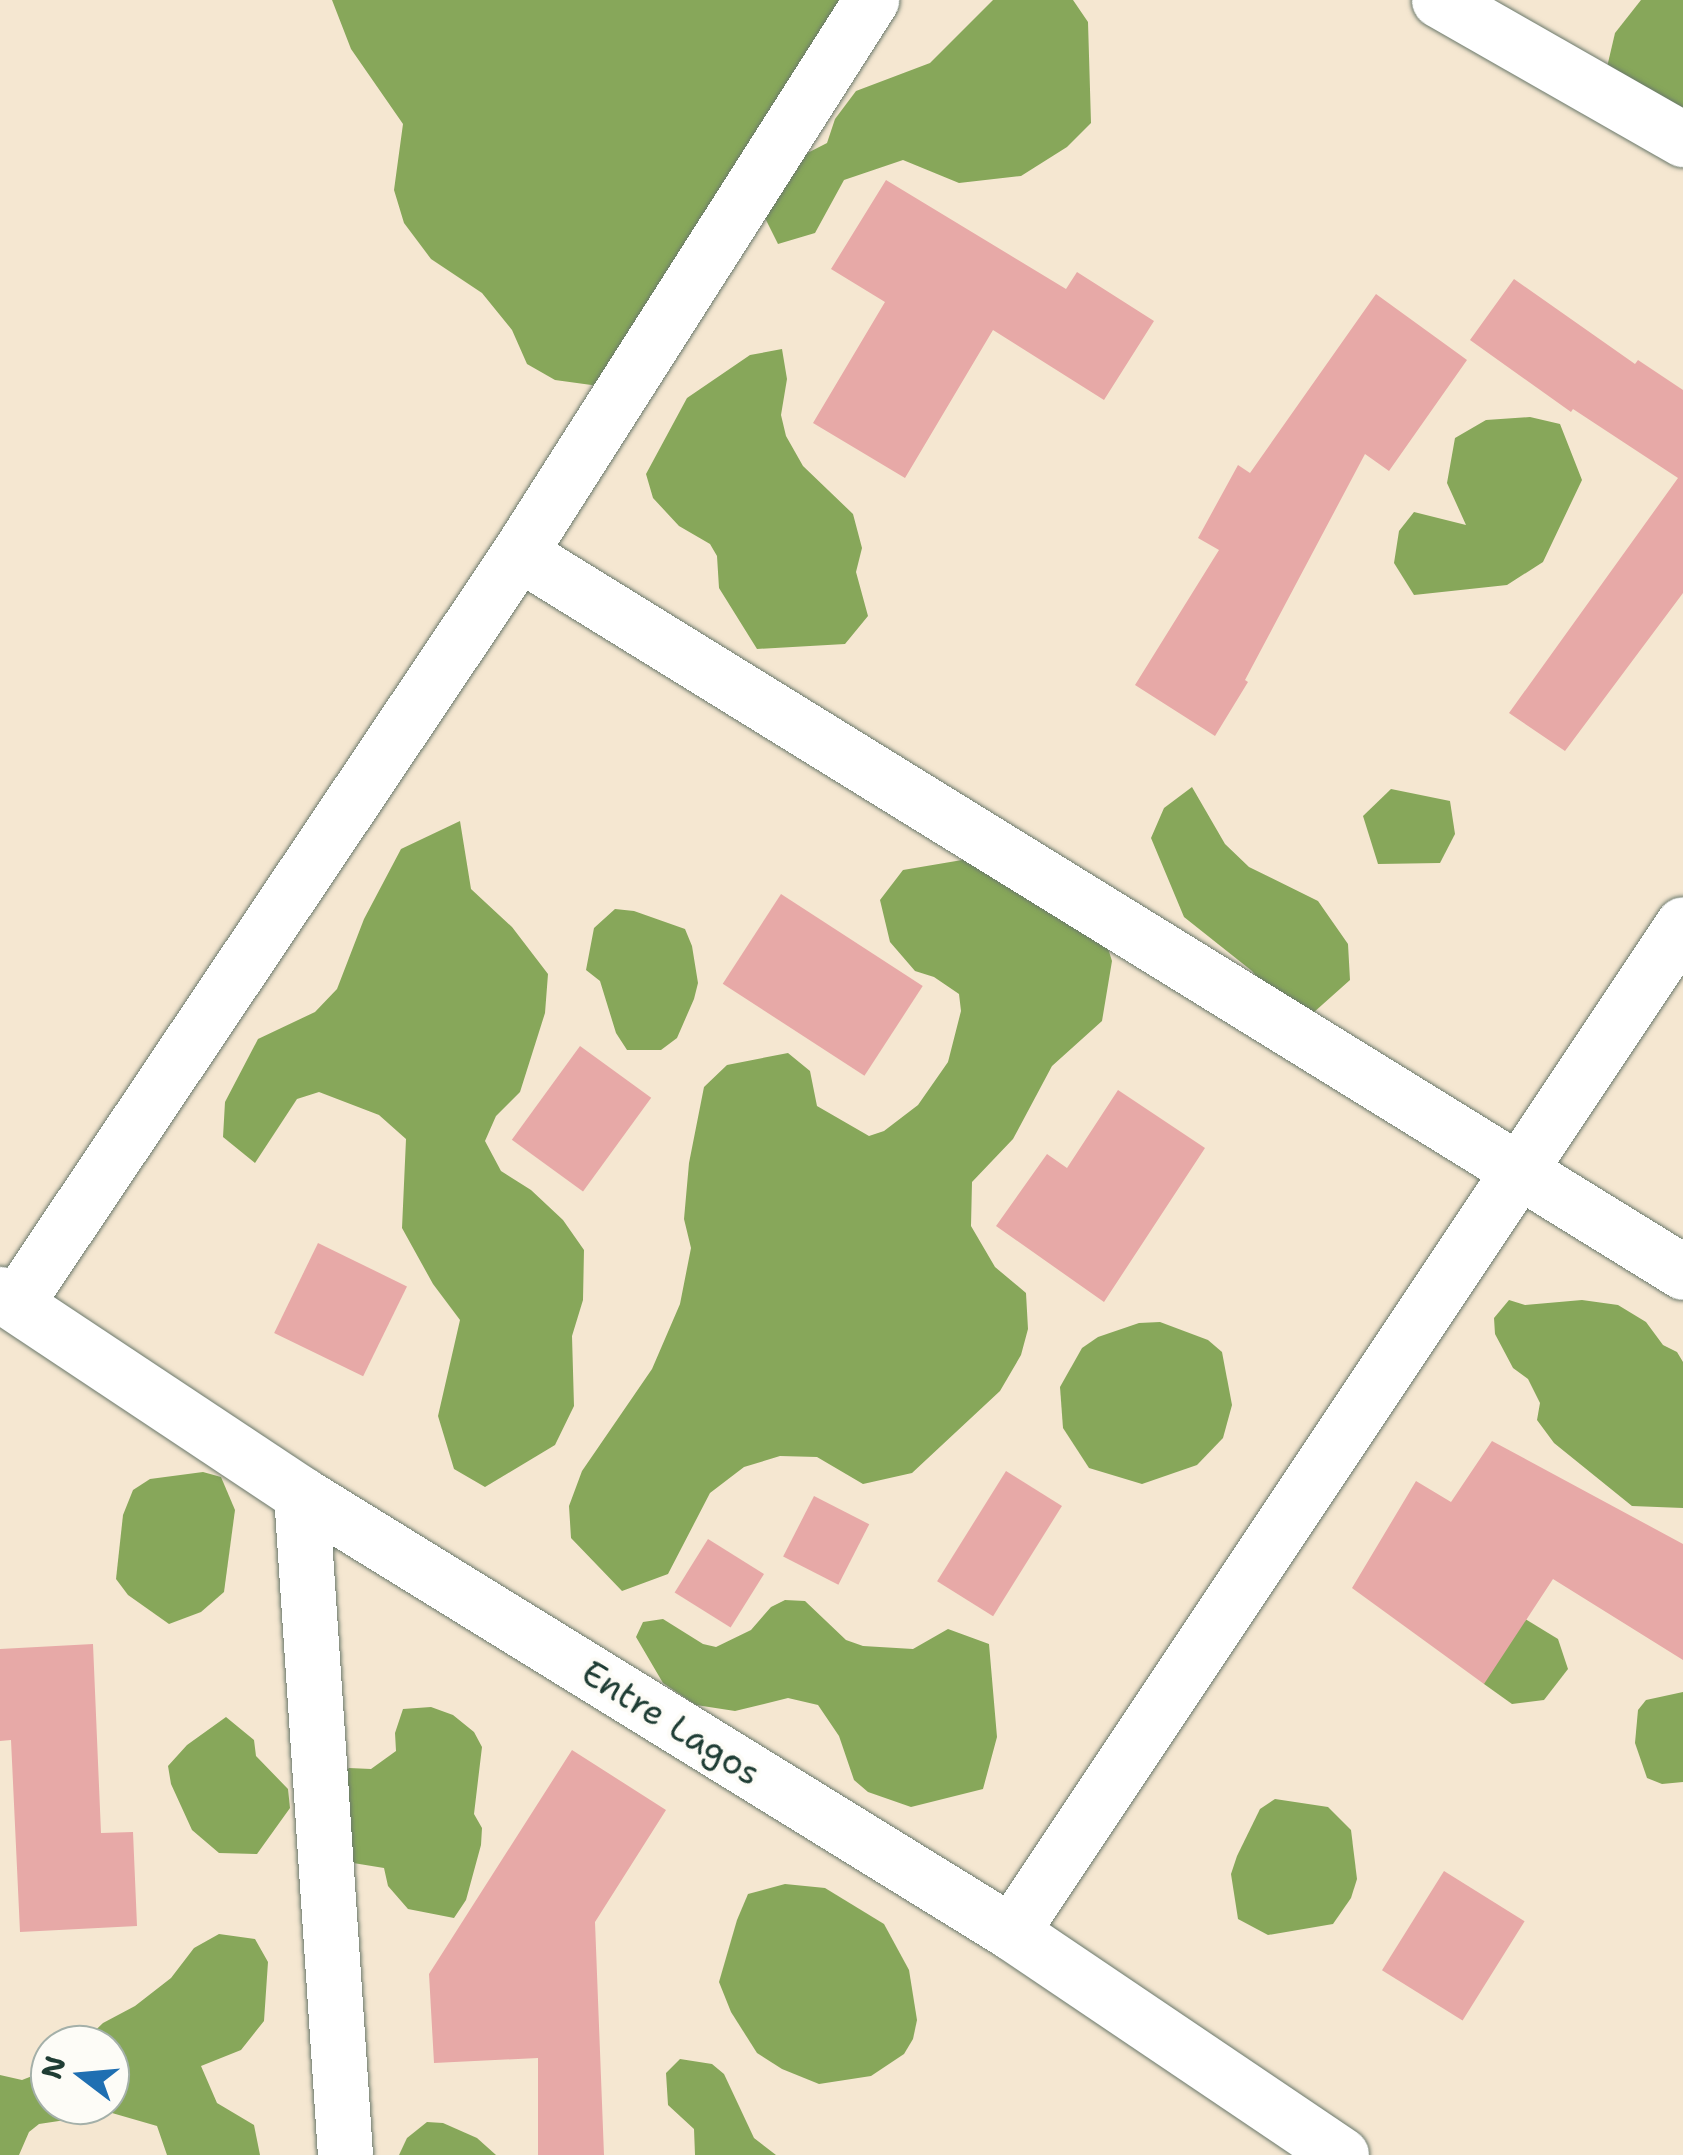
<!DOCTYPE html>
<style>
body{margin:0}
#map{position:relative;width:1683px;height:2155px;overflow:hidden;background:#f5e7d1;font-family:"Shantell Sans",sans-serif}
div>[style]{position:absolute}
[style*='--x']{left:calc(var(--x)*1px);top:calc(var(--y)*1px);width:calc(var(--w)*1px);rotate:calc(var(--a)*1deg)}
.forest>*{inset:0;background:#87a75a}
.building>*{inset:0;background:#e7a9a7;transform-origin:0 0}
.roads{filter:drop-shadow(0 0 2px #6a786b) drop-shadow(0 0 2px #6a786b)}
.street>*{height:55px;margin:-27.5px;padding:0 27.5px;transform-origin:27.5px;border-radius:27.5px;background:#fff}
span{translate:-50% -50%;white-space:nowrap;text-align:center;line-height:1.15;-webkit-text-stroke:8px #fdfcf7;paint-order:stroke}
.street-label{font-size:35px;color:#1f3d34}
.north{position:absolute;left:30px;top:2025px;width:100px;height:100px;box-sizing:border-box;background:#fdfcf7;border:2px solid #a4b0a9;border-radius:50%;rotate:286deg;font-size:28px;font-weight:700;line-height:40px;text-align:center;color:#1f3d34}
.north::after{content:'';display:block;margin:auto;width:35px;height:45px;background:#1f6fb2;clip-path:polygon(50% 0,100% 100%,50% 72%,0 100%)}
</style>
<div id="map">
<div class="forest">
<div style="clip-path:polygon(332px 0,875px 0,606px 387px,555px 380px,527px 364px,512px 330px,482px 293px,431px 259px,404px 223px,394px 190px,403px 124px,351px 49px)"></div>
<div style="clip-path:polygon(993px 0,1073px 0,1088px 22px,1091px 123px,1067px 147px,1021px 176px,959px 183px,903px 160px,844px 180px,815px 233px,778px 244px,764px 216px,786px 164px,827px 143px,835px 119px,856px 91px,930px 63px)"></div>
<div style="clip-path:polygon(1641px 0,1683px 0,1683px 152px,1604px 80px,1615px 33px)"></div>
<div style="clip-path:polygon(782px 349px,787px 379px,781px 415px,786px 436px,803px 466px,853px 514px,862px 548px,856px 572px,868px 616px,845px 644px,757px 649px,719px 588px,717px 556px,710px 544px,679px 526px,653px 498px,646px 474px,687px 398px,750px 355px)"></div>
<div style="clip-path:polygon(1530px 417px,1560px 424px,1582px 480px,1543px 562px,1507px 585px,1414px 595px,1394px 563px,1399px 531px,1414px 512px,1466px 525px,1447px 483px,1455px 438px,1486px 420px)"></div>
<div style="clip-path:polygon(1192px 787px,1225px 844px,1249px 867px,1318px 901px,1348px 944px,1350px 980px,1313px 1013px,1282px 1008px,1252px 971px,1184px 917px,1151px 838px,1164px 808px)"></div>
<div style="clip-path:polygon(1391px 789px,1450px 801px,1455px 834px,1440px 863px,1378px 864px,1363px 816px)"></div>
<div style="clip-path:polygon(460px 821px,471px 889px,512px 927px,548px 974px,545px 1013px,520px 1092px,496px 1116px,485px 1141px,501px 1171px,531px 1190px,563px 1220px,584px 1250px,583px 1300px,572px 1336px,574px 1406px,555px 1445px,485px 1487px,454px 1469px,438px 1416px,460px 1320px,433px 1284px,402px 1228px,406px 1139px,379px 1115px,319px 1092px,297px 1099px,255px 1163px,223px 1137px,225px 1102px,258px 1039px,315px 1012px,337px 989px,364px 919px,401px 849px)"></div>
<div style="clip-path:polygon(968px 859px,1101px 926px,1112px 961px,1102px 1021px,1052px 1066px,1013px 1139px,972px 1182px,971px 1226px,995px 1267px,1026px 1293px,1028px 1329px,1021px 1355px,1000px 1391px,912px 1473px,863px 1484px,817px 1457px,780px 1456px,744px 1467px,710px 1493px,668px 1574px,622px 1591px,571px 1538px,569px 1506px,582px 1471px,652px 1369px,680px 1304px,691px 1248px,684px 1219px,689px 1163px,704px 1087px,727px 1065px,788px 1053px,810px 1071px,817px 1106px,869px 1136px,884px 1131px,918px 1105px,948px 1062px,961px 1011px,959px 994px,934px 977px,915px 971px,890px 942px,880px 900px,903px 870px)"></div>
<div style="clip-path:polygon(615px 909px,634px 911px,685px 929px,692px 946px,698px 983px,694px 999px,677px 1038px,661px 1050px,627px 1050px,616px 1033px,600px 981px,586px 970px,594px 928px)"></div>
<div style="clip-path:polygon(1509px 1300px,1525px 1305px,1582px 1300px,1618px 1305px,1646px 1322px,1663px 1345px,1677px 1352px,1683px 1362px,1683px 1508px,1632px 1506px,1554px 1443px,1537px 1420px,1540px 1403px,1528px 1379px,1513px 1368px,1495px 1334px,1494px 1318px)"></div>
<div style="clip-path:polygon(1160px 1322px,1208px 1340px,1222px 1352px,1232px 1405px,1223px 1438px,1197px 1465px,1142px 1484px,1089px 1468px,1063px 1428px,1060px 1387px,1082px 1348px,1098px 1337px,1139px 1323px)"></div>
<div style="clip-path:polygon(203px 1472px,221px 1477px,235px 1510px,224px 1592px,201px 1612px,169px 1624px,128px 1595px,116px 1579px,123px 1515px,133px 1490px,150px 1479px)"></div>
<div style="clip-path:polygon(785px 1600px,805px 1601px,846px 1640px,863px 1646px,913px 1649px,948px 1629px,989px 1644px,997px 1737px,983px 1789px,911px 1807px,868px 1792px,854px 1780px,839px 1736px,818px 1705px,788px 1698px,735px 1711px,696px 1705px,663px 1683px,636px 1637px,643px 1622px,663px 1619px,703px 1644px,716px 1647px,751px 1630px,771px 1607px)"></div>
<div style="clip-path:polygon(1517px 1614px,1558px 1639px,1568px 1669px,1544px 1700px,1512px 1704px,1484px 1684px,1478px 1664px)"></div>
<div style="clip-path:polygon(1683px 1692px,1683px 1782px,1662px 1784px,1647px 1778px,1635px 1743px,1638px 1710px,1646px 1700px)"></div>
<div style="clip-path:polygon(431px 1707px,453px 1715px,474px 1732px,482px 1747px,474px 1814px,482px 1828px,481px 1845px,466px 1900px,454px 1918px,408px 1909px,388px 1886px,384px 1868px,347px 1862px,332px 1785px,349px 1768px,371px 1769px,396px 1751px,395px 1733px,403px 1709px)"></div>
<div style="clip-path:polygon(226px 1717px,254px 1740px,256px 1756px,288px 1789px,290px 1808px,257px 1854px,219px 1853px,192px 1830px,171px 1784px,168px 1766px,187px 1745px)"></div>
<div style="clip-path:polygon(1275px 1799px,1328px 1807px,1351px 1830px,1357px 1879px,1351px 1898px,1333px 1924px,1268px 1935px,1238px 1919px,1231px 1874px,1237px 1856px,1260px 1809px)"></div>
<div style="clip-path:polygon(785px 1884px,825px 1888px,884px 1924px,909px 1970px,917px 2020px,913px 2039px,904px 2054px,871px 2076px,819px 2084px,782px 2069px,757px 2053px,731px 2012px,719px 1982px,737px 1920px,748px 1894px)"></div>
<div style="clip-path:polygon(219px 1934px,255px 1939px,268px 1962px,264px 2021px,241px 2050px,201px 2066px,217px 2103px,254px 2125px,260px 2155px,167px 2155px,157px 2126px,112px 2113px,39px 2124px,29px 2132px,19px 2155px,0 2155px,0 2075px,22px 2080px,50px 2069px,50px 2105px,110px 2105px,110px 2045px,80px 2045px,103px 2023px,135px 2006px,171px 1978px,194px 1948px)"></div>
<div style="clip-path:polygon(680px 2059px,712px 2064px,724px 2074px,754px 2138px,776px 2155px,695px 2155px,694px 2129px,668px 2105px,666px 2073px)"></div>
<div style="clip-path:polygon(427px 2122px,443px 2123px,477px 2138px,496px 2155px,399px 2155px,407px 2138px)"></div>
</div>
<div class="building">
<div style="clip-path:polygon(886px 180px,1066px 289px,1077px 272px,1154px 321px,1104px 400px,993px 330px,905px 478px,813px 423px,885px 302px,831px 269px)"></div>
<div style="clip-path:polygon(1514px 279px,1635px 364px,1638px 360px,1683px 390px,1683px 593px,1565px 751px,1509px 713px,1678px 478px,1573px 409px,1571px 412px,1470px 340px)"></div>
<div style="clip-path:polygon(1376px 294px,1467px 360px,1389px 471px,1365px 454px,1245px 680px,1248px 682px,1215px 736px,1135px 685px,1219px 550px,1198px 538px,1238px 465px,1250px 473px)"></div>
<div style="left:781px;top:894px;width:169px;height:107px;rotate:33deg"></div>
<div style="left:580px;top:1046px;width:88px;height:116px;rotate:36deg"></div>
<div style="clip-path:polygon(1118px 1090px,1205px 1148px,1104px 1302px,996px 1226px,1047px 1154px,1067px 1168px)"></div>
<div style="left:318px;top:1243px;width:99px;height:100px;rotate:26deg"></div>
<div style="clip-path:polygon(1492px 1441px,1683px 1544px,1683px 1660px,1553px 1579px,1484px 1684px,1352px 1588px,1416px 1481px,1451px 1502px)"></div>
<div style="left:1006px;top:1471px;width:66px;height:130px;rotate:32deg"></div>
<div style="left:814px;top:1496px;width:62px;height:68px;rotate:27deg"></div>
<div style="left:708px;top:1539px;width:66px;height:63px;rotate:32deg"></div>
<div style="clip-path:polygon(93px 1644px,101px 1833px,133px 1832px,137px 1926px,20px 1932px,11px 1740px,0 1741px,0 1649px)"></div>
<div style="clip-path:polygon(572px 1750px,666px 1810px,595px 1922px,604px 2155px,538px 2155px,538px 2058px,434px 2063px,429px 1974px)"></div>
<div style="left:1444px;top:1871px;width:95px;height:117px;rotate:32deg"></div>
</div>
<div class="roads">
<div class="street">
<div style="--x:1439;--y:0;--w:281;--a:29.7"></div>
<div style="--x:519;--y:553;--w:1368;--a:31.7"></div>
<div style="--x:0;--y:1294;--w:361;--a:33.6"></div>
<div style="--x:301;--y:1494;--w:834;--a:31.67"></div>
<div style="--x:1011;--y:1932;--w:398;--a:34"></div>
<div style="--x:16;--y:1303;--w:903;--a:-56.15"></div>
<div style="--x:519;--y:553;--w:656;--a:-57.52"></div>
<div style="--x:301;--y:1494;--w:662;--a:86.19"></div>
<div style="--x:1011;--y:1932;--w:1211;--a:-56.31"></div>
</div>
</div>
<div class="street-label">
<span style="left:671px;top:1723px;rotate:32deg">Entre Lagos</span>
</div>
<div class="north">N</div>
</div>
